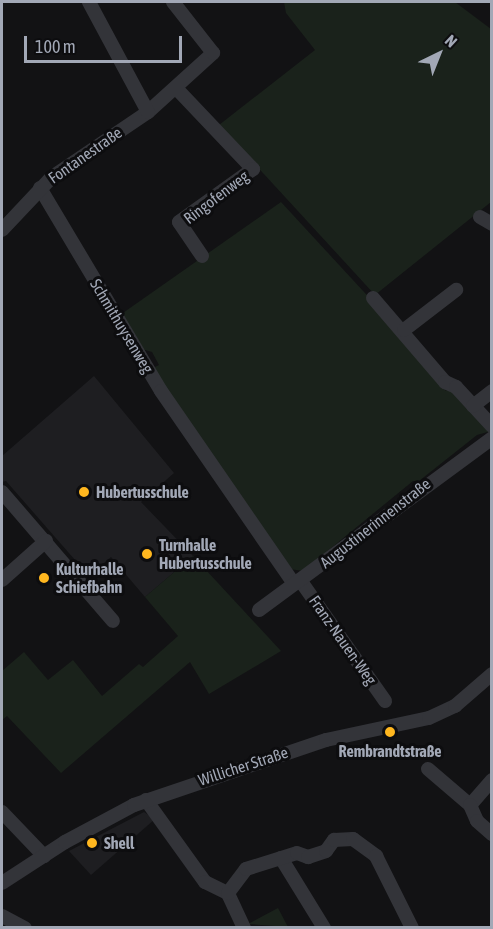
<!DOCTYPE html>
<meta charset="utf-8">
<style>
body{margin:0}
#map{position:relative;width:493px;height:929px;overflow:hidden;background:#121214;font-family:"Asap Condensed",sans-serif}
div>[style]{position:absolute}
[style*='--x']{left:calc(var(--x)*1px);top:calc(var(--y)*1px);width:calc(var(--w)*1px);rotate:calc(var(--a)*1deg)}
.built>*{inset:0;background:#1e1e21}
.green>*{inset:0;background:#1a221b}
.minor>*{height:14px;margin:-7px;padding:0 7px;transform-origin:7px;border-radius:7px;background:#333439}
.dots>*{width:16px;height:16px;translate:-50% -50%;box-sizing:border-box;border:3px solid #0d0d0f;border-radius:50%}
span{translate:-50% -50%;white-space:nowrap;text-align:center;line-height:1.15;-webkit-text-stroke:6px #0d0d0f;paint-order:stroke}
.street-label{font-size:16px;color:#a2a8b6}
.poi-label{font-size:16px;color:#a2a8b6;font-weight:700}
.left{translate:0 -50%;text-align:left}
.frame{position:absolute;inset:0;border:3px solid #a2a8b6;pointer-events:none}
.north{position:absolute;left:409px;top:24px;width:60px;height:60px;-webkit-text-stroke:4px #0d0d0f;paint-order:stroke;rotate:43deg;font-size:16px;font-weight:700;line-height:24px;text-align:center;color:#a2a8b6}
.north::after{content:'';display:block;margin:auto;width:21px;height:27px;background:#a2a8b6;clip-path:polygon(50% 0,100% 100%,50% 72%,0 100%)}
.scale{position:absolute;left:24px;top:36px;width:158px;height:27px;box-sizing:border-box;border:3px solid #a2a8b6;border-top:0;padding-left:8px;font-size:18px;line-height:21px;white-space:nowrap;color:#a2a8b6;-webkit-text-stroke:4px #0d0d0f;paint-order:stroke}
</style>
<div id="map">
<div class="built">
<div style="clip-path:polygon(94px 376px,174px 473px,141px 502px,193px 556px,145px 597px,111px 557px,89px 576px,6px 481px,2px 482px,2px 456px)"></div>
<div style="clip-path:polygon(144px 812px,155px 819px,91px 875px,69px 851px)"></div>
</div>
<div class="green">
<div style="clip-path:polygon(284px 2px,455px 2px,491px 29px,491px 202px,375px 295px,219px 125px,315px 50px,286px 13px)"></div>
<div style="clip-path:polygon(281px 202px,400px 331px,399px 338px,446px 391px,452px 387px,491px 431px,477px 435px,419px 481px,413px 481px,303px 571px,290px 569px,151px 369px,159px 365px,152px 352px,142px 349px,120px 315px)"></div>
<div style="clip-path:polygon(193px 556px,281px 651px,209px 694px,190px 662px,61px 773px,7px 716px,2px 720px,2px 671px,24px 652px,48px 680px,73px 660px,102px 696px,139px 664px,143px 667px,178px 636px,145px 597px)"></div>
<div style="clip-path:polygon(278px 908px,288px 927px,248px 924px)"></div>
</div>
<div class="minor">
<div style="--x:176;--y:88;--w:112;--a:46.5"></div>
<div style="--x:253;--y:169;--w:91;--a:144.4"></div>
<div style="--x:179;--y:222;--w:41;--a:55.9"></div>
<div style="--x:148;--y:112;--w:88;--a:-42.2"></div>
<div style="--x:213;--y:53;--w:65;--a:-128.1"></div>
<div style="--x:40;--y:188;--w:236;--a:59.2"></div>
<div style="--x:161;--y:391;--w:234;--a:55.4"></div>
<div style="--x:480;--y:217;--w:14;--a:30"></div>
<div style="--x:2;--y:230;--w:73;--a:-46.7"></div>
<div style="--x:52;--y:177;--w:116;--a:-34.1"></div>
<div style="--x:148;--y:112;--w:125;--a:-118.2"></div>
<div style="--x:373;--y:298;--w:111;--a:49.4"></div>
<div style="--x:445;--y:382;--w:12;--a:24"></div>
<div style="--x:456;--y:387;--w:53;--a:47.3"></div>
<div style="--x:404;--y:330;--w:66;--a:-37.6"></div>
<div style="--x:473;--y:406;--w:24;--a:-38"></div>
<div style="--x:2;--y:492;--w:170;--a:49.3"></div>
<div style="--x:2;--y:580;--w:59;--a:-41.6"></div>
<div style="--x:300;--y:580;--w:148;--a:54.9"></div>
<div style="--x:259;--y:610;--w:290;--a:-36.4"></div>
<div style="--x:428;--y:769;--w:55;--a:40.6"></div>
<div style="--x:492;--y:780;--w:33;--a:131"></div>
<div style="--x:470;--y:805;--w:17;--a:66"></div>
<div style="--x:477;--y:821;--w:20;--a:41"></div>
<div style="--x:146;--y:800;--w:101;--a:54.3"></div>
<div style="--x:205;--y:882;--w:25;--a:26"></div>
<div style="--x:2;--y:812;--w:61;--a:46.3"></div>
<div style="--x:281;--y:858;--w:82;--a:58.4"></div>
<div style="--x:2;--y:883;--w:75;--a:-33.1"></div>
<div style="--x:65;--y:842;--w:78;--a:-28.2"></div>
<div style="--x:134;--y:805;--w:203;--a:-18.7"></div>
<div style="--x:326;--y:740;--w:105;--a:-12.1"></div>
<div style="--x:429;--y:718;--w:29;--a:-25"></div>
<div style="--x:455;--y:706;--w:49;--a:-40.9"></div>
<div style="--x:2;--y:916;--w:26;--a:28"></div>
<div style="--x:244;--y:928;--w:38;--a:-115"></div>
<div style="--x:228;--y:893;--w:30;--a:-53"></div>
<div style="--x:246;--y:869;--w:53;--a:-17.4"></div>
<div style="--x:297;--y:853;--w:12;--a:20"></div>
<div style="--x:308;--y:857;--w:19;--a:-18"></div>
<div style="--x:326;--y:851;--w:14;--a:-54"></div>
<div style="--x:334;--y:840;--w:19;--a:-3"></div>
<div style="--x:353;--y:839;--w:29;--a:36"></div>
<div style="--x:376;--y:856;--w:80;--a:63.4"></div>
</div>
<div class="dots">
<div style="left:84px;top:492px;background:#ffb71f"></div>
<div style="left:147px;top:554px;background:#ffb71f"></div>
<div style="left:44px;top:578px;background:#ffb71f"></div>
<div style="left:390px;top:732px;background:#ffb71f"></div>
<div style="left:92px;top:843px;background:#ffb71f"></div>
</div>
<div class="street-label">
<span style="left:85px;top:155px;rotate:-35deg">Fontanestraße</span>
<span style="left:216px;top:197px;rotate:-37deg">Ringofenweg</span>
<span style="left:122px;top:326px;rotate:59deg">Schmithuysenweg</span>
<span style="left:375px;top:523px;rotate:-38deg">Augustinerinnenstraße</span>
<span style="left:343px;top:640px;rotate:55deg">Franz-Nauen-Weg</span>
<span style="left:243px;top:766px;rotate:-18deg">Willicher Straße</span>
</div>
<div class="poi-label">
<span class="left" style="left:96px;top:492px">Hubertusschule</span>
<span class="left" style="left:159px;top:554px">Turnhalle<br>Hubertusschule</span>
<span class="left" style="left:56px;top:578px">Kulturhalle<br>Schiefbahn</span>
<span style="left:390px;top:751px">Rembrandtstraße</span>
<span class="left" style="left:104px;top:843px">Shell</span>
</div>
<div class="frame"></div>
<div class="north">N</div>
<div class="scale">100 m</div>
</div>
